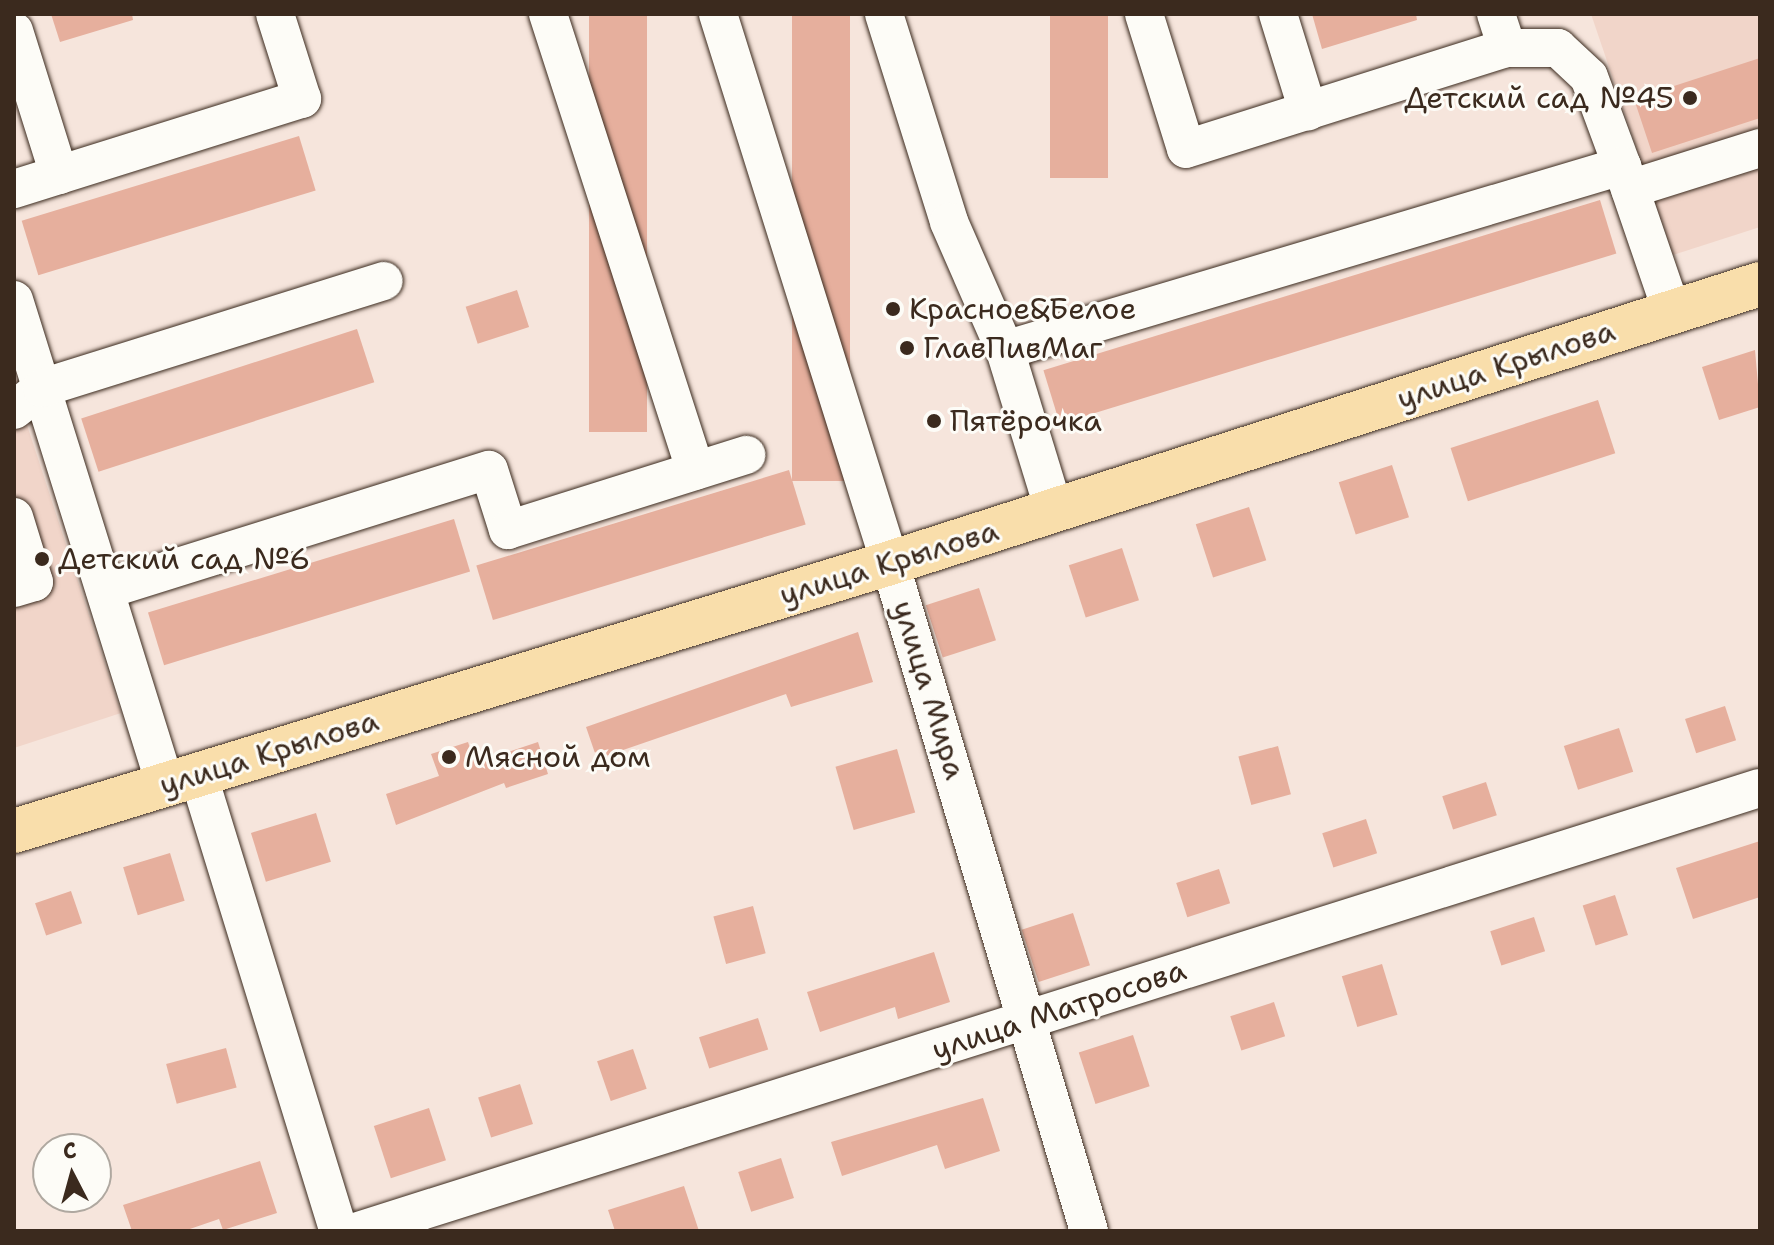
<!DOCTYPE html>
<meta charset="utf-8">
<style>
body{margin:0}
#map{position:relative;width:1774px;height:1245px;overflow:hidden;background:#f6e5dc;font-family:"Shantell Sans",sans-serif}
div>[style]{position:absolute}
[style*='--x']{left:calc(var(--x)*1px);top:calc(var(--y)*1px);width:calc(var(--w)*1px);rotate:calc(var(--a)*1deg)}
.built>*{inset:0;background:#f1d5c9}
.building>*{inset:0;background:#e6af9d;transform-origin:0 0}
.roads{filter:drop-shadow(0 0 2px #3b2a1e) drop-shadow(0 0 2px #3b2a1e)}
.minor>*{height:38px;margin:-19px;padding:0 19px;transform-origin:19px;border-radius:19px;background:#fdfcf7}
.major>*{height:44px;margin:-22px;padding:0 22px;transform-origin:22px;border-radius:22px;background:#f9deab}
.dots>*{width:22px;height:22px;translate:-50% -50%;box-sizing:border-box;border:4px solid #fdfcf7;border-radius:50%}
span{translate:-50% -50%;white-space:nowrap;text-align:center;line-height:1.15;-webkit-text-stroke:6px #fdfcf7;paint-order:stroke}
.poi-label{font-size:30px;color:#3b2a1e}
.right{translate:-100% -50%;text-align:right}
.left{translate:0 -50%;text-align:left}
.street-label{font-size:30px;color:#3b2a1e}
.frame{position:absolute;inset:0;border:16px solid #3b2a1e;pointer-events:none}
.north{position:absolute;left:32px;top:1133px;width:80px;height:80px;box-sizing:border-box;background:#fdfcf7;border:2px solid #afa8a0;border-radius:50%;rotate:354deg;font-size:22px;font-weight:700;line-height:32px;text-align:center;color:#3b2a1e}
.north::after{content:'';display:block;margin:auto;width:28px;height:36px;background:#3b2a1e;clip-path:polygon(50% 0,100% 100%,50% 72%,0 100%)}
</style>
<div id="map">
<div class="built">
<div style="clip-path:polygon(1591px 14px,1760px 14px,1760px 227px,1673px 255px)"></div>
<div style="clip-path:polygon(14px 385px,121px 713px,14px 748px)"></div>
</div>
<div class="building">
<div style="clip-path:polygon(51px 14px,132px 14px,133px 20px,60px 42px)"></div>
<div style="left:589px;top:14px;width:58px;height:418px"></div>
<div style="left:792px;top:14px;width:58px;height:467px"></div>
<div style="left:1050px;top:14px;width:58px;height:164px"></div>
<div style="clip-path:polygon(1312px 14px,1416px 14px,1417px 20px,1322px 49px)"></div>
<div style="clip-path:polygon(1760px 58px,1760px 118px,1652px 153px,1634px 99px)"></div>
<div style="left:299px;top:136px;width:57px;height:290px;rotate:73deg"></div>
<div style="left:1600px;top:200px;width:56px;height:582px;rotate:73deg"></div>
<div style="left:517px;top:290px;width:39px;height:54px;rotate:72deg"></div>
<div style="left:357px;top:329px;width:56px;height:290px;rotate:72deg"></div>
<div style="clip-path:polygon(1755px 350px,1760px 407px,1719px 420px,1702px 367px)"></div>
<div style="left:1598px;top:400px;width:56px;height:155px;rotate:72deg"></div>
<div style="left:1392px;top:465px;width:55px;height:56px;rotate:72deg"></div>
<div style="left:789px;top:470px;width:57px;height:327px;rotate:73deg"></div>
<div style="left:1249px;top:507px;width:56px;height:56px;rotate:72deg"></div>
<div style="left:454px;top:519px;width:55px;height:320px;rotate:73deg"></div>
<div style="left:1122px;top:548px;width:55px;height:56px;rotate:72deg"></div>
<div style="left:979px;top:588px;width:55px;height:56px;rotate:72deg"></div>
<div style="clip-path:polygon(858px 632px,873px 682px,791px 707px,786px 694px,597px 759px,586px 727px)"></div>
<div style="left:1725px;top:706px;width:36px;height:42px;rotate:72deg"></div>
<div style="left:1619px;top:728px;width:46px;height:58px;rotate:72deg"></div>
<div style="clip-path:polygon(468px 742px,475px 763px,538px 742px,548px 774px,506px 788px,504px 783px,396px 825px,386px 794px,439px 776px,431px 754px)"></div>
<div style="left:1278px;top:746px;width:50px;height:41px;rotate:75deg"></div>
<div style="left:897px;top:749px;width:66px;height:64px;rotate:74deg"></div>
<div style="left:1486px;top:782px;width:35px;height:46px;rotate:72deg"></div>
<div style="left:316px;top:813px;width:51px;height:68px;rotate:73deg"></div>
<div style="left:1366px;top:819px;width:36px;height:46px;rotate:72deg"></div>
<div style="clip-path:polygon(1760px 841px,1760px 897px,1693px 919px,1676px 868px)"></div>
<div style="left:170px;top:853px;width:50px;height:49px;rotate:73deg"></div>
<div style="left:1219px;top:869px;width:36px;height:45px;rotate:72deg"></div>
<div style="left:71px;top:891px;width:34px;height:38px;rotate:71deg"></div>
<div style="left:1615px;top:895px;width:42px;height:34px;rotate:72deg"></div>
<div style="left:753px;top:906px;width:49px;height:41px;rotate:75deg"></div>
<div style="left:1073px;top:913px;width:55px;height:54px;rotate:72deg"></div>
<div style="left:1534px;top:917px;width:36px;height:46px;rotate:72deg"></div>
<div style="clip-path:polygon(934px 952px,950px 1002px,898px 1019px,895px 1007px,820px 1032px,807px 992px)"></div>
<div style="left:1382px;top:964px;width:53px;height:42px;rotate:73deg"></div>
<div style="left:1274px;top:1002px;width:36px;height:46px;rotate:72deg"></div>
<div style="left:758px;top:1018px;width:33px;height:62px;rotate:72deg"></div>
<div style="left:1133px;top:1035px;width:54px;height:57px;rotate:72deg"></div>
<div style="left:226px;top:1048px;width:41px;height:62px;rotate:75deg"></div>
<div style="left:633px;top:1049px;width:42px;height:38px;rotate:71deg"></div>
<div style="left:520px;top:1084px;width:42px;height:44px;rotate:72deg"></div>
<div style="clip-path:polygon(983px 1098px,1000px 1151px,945px 1169px,937px 1145px,842px 1176px,831px 1142px)"></div>
<div style="left:429px;top:1108px;width:55px;height:58px;rotate:72deg"></div>
<div style="left:781px;top:1158px;width:42px;height:45px;rotate:72deg"></div>
<div style="clip-path:polygon(260px 1161px,277px 1213px,223px 1230px,219px 1219px,184px 1231px,132px 1231px,123px 1205px)"></div>
<div style="clip-path:polygon(684px 1186px,699px 1231px,615px 1231px,608px 1210px)"></div>
</div>
<div class="roads">
<div class="minor">
<div style="--x:548;--y:14;--w:480;--a:72.1"></div>
<div style="--x:718;--y:14;--w:575;--a:72.6"></div>
<div style="--x:890;--y:563;--w:697;--a:73.41"></div>
<div style="--x:884;--y:14;--w:218;--a:72.6"></div>
<div style="--x:949;--y:222;--w:140;--a:66.4"></div>
<div style="--x:1005;--y:350;--w:167;--a:73"></div>
<div style="--x:1144;--y:14;--w:141;--a:72.7"></div>
<div style="--x:1186;--y:149;--w:337;--a:-17.5"></div>
<div style="--x:1507;--y:48;--w:51;--a:0"></div>
<div style="--x:1558;--y:48;--w:42;--a:43.1"></div>
<div style="--x:1589;--y:77;--w:95;--a:69.7"></div>
<div style="--x:1278;--y:14;--w:102;--a:72.8"></div>
<div style="--x:1496;--y:14;--w:36;--a:72"></div>
<div style="--x:14;--y:31;--w:151;--a:72.6"></div>
<div style="--x:14;--y:189;--w:302;--a:-17.4"></div>
<div style="--x:302;--y:99;--w:89;--a:-107.6"></div>
<div style="--x:1630;--y:189;--w:136;--a:-17.5"></div>
<div style="--x:14;--y:300;--w:507;--a:72.67"></div>
<div style="--x:1005;--y:350;--w:644;--a:-16.61"></div>
<div style="--x:1622;--y:166;--w:154;--a:71.1"></div>
<div style="--x:14;--y:410;--w:36;--a:-38"></div>
<div style="--x:42;--y:388;--w:358;--a:-17.4"></div>
<div style="--x:14;--y:517;--w:68;--a:72.9"></div>
<div style="--x:34;--y:582;--w:21;--a:163"></div>
<div style="--x:105;--y:590;--w:402;--a:-17.4"></div>
<div style="--x:489;--y:470;--w:63;--a:72.4"></div>
<div style="--x:508;--y:530;--w:250;--a:-17.5"></div>
<div style="--x:198;--y:774;--w:478;--a:72.9"></div>
<div style="--x:358;--y:1231;--w:1470;--a:-17.54"></div>
</div>
<div class="major">
<div style="--x:14;--y:831;--w:916;--a:-17.01"></div>
<div style="--x:890;--y:563;--w:914;--a:-17.78"></div>
</div>
</div>
<div class="dots">
<div style="left:1690px;top:98px;background:#3b2a1e"></div>
<div style="left:893px;top:309px;background:#3b2a1e"></div>
<div style="left:907px;top:348px;background:#3b2a1e"></div>
<div style="left:934px;top:421px;background:#3b2a1e"></div>
<div style="left:42px;top:559px;background:#3b2a1e"></div>
<div style="left:449px;top:757px;background:#3b2a1e"></div>
</div>
<div class="poi-label">
<span class="right" style="left:1674px;top:98px">Детский сад №45</span>
<span class="left" style="left:909px;top:309px">Красное&amp;Белое</span>
<span class="left" style="left:923px;top:348px">ГлавПивМаг</span>
<span class="left" style="left:950px;top:421px">Пятёрочка</span>
<span class="left" style="left:58px;top:559px">Детский сад №6</span>
<span class="left" style="left:465px;top:757px">Мясной дом</span>
</div>
<div class="street-label">
<span style="left:1506px;top:365px;rotate:-18deg">улица Крылова</span>
<span style="left:889px;top:563px;rotate:-17deg">улица Крылова</span>
<span style="left:929px;top:690px;rotate:73deg">улица Мира</span>
<span style="left:269px;top:753px;rotate:-17deg">улица Крылова</span>
<span style="left:1059px;top:1010px;rotate:-18deg">улица Матросова</span>
</div>
<div class="frame"></div>
<div class="north">С</div>
</div>
